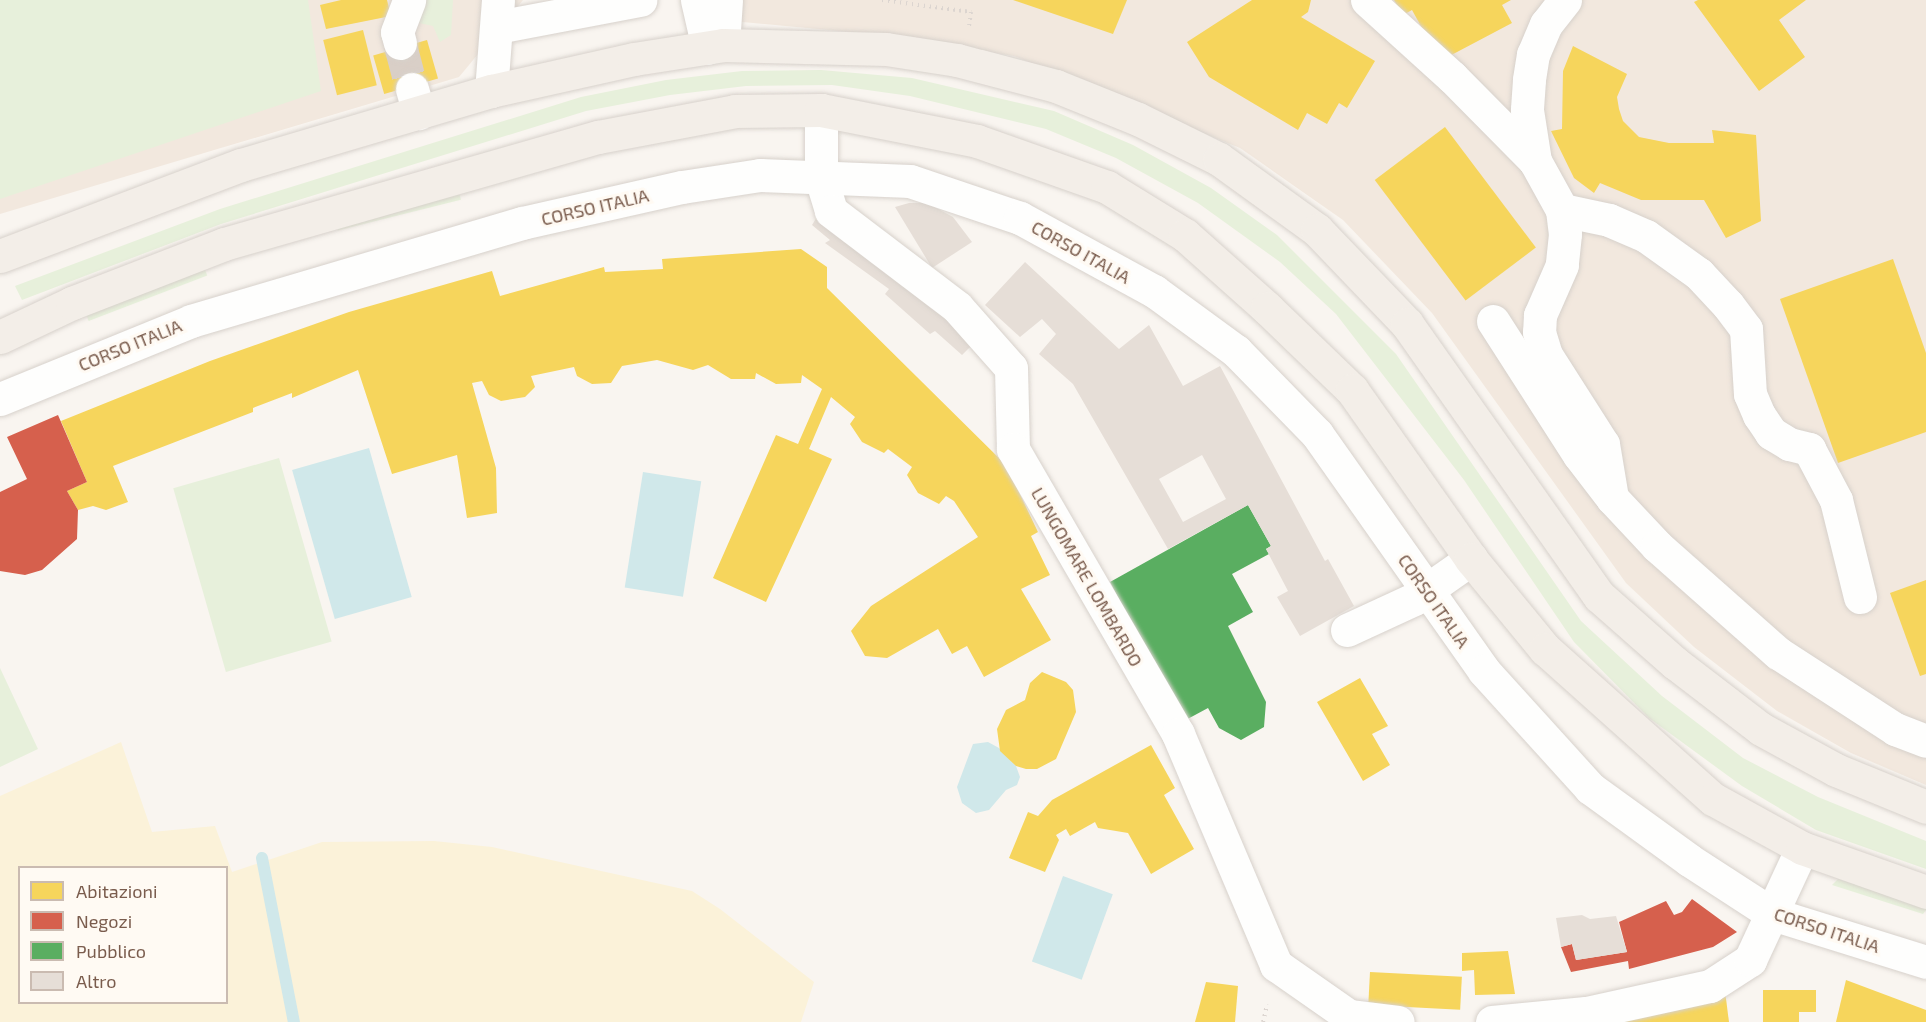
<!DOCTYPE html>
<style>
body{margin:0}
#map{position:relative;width:1926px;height:1022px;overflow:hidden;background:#f9f5f0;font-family:"Exo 2",sans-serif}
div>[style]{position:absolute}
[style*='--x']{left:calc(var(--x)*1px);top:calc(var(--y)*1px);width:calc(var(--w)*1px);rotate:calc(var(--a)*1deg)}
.residential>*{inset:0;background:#f2e8de}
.green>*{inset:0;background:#e7f0db;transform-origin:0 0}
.sand>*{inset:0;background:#fbf2d9}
.water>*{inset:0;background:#d0e8ea;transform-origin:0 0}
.homes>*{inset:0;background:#f6d55c;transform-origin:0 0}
.shops>*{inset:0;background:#d6604d}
.public>*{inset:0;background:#5aae61}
.stream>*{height:12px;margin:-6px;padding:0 6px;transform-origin:6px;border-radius:6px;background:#d0e8ea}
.building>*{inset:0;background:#e6ded7}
.minor-tunnel>*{height:33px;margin-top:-16.5px;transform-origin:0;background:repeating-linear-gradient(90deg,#d9cfc7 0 33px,transparent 0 49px)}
.path>*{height:4px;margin-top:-2px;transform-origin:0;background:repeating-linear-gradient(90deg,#dcd5d0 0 1.5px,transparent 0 6px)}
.roads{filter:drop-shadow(0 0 2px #d7d1cb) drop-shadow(0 0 2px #d7d1cb)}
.minor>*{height:33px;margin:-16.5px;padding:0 16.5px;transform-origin:16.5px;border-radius:16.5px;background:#fefefd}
.major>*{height:33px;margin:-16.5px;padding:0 16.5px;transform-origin:16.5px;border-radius:16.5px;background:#f3eee8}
span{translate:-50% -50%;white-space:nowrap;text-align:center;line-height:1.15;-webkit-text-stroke:6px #fffaf3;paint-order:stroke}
.street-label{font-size:18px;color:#7a5c4d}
.legend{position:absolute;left:18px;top:866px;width:210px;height:138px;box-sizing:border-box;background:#fffaf3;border:2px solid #cabbb1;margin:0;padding:8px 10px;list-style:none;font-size:18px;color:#7a5c4d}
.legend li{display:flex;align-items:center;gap:12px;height:30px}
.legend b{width:30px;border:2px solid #cabbb1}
</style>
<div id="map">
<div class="residential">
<div style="clip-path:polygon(0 0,523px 0,459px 77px,0 214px)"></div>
<div style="clip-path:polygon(719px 0,1926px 0,1926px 785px,1851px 753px,1777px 711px,1694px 647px,1626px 583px,1432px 313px,1343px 220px,1240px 148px,1014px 56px,892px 36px,721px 20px)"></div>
</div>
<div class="green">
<div style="clip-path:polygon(0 0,308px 0,321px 91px,0 199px)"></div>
<div style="clip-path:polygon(396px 0,453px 0,451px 35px,440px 42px,433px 26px,401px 19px)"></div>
<div style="clip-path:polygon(821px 70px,912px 78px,1054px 111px,1133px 145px,1211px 188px,1277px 235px,1396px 354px,1581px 621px,1662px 696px,1743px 758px,1818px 797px,1926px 841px,1926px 869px,1816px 830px,1742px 786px,1649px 718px,1574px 642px,1464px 480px,1336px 314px,1280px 262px,1198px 203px,1116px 158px,1046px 129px,910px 96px,832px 85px,746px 86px,670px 95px,586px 111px,221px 224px,22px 300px,15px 286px,220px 209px,581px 97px,666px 80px,742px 71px)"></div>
<div style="left:459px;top:192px;width:8px;height:127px;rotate:76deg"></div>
<div style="left:204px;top:267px;width:9px;height:127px;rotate:69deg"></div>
<div style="left:279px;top:458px;width:191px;height:110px;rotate:74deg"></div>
<div style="clip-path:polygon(0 668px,38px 749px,0 767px)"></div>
<div style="clip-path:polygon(1838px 879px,1926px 906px,1926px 910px,1923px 914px,1832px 885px)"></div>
</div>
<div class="sand">
<div style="clip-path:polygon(evenodd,121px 742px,152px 832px,215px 826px,232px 872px,322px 842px,434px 841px,492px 847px,692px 891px,720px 909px,814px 982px,801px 1022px,0 1022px,0 796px,121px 742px,20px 868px,226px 868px,226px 1002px,20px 1002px,20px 868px)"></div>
</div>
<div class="water">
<div style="left:369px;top:448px;width:155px;height:80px;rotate:74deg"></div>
<div style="left:643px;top:472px;width:59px;height:117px;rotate:9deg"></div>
<div style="clip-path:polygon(988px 742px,999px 748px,1016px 766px,1020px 777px,1017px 785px,1006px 790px,989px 810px,976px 813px,962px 803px,957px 787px,973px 744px)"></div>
<div style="left:1063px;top:876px;width:53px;height:91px;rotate:20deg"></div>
</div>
<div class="homes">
<div style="clip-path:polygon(341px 0,387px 0,391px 16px,326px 29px,320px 5px)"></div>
<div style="clip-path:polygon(1013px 0,1127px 0,1113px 34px)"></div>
<div style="clip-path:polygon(1252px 0,1311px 0,1308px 12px,1301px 17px,1375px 61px,1347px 108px,1339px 103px,1327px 124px,1307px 113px,1298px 130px,1209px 77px,1187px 42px)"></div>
<div style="clip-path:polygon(1394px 0,1511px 0,1502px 5px,1512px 23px,1440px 61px,1412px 10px,1403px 15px)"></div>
<div style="clip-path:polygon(1698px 0,1806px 0,1779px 20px,1805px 57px,1759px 91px,1694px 2px)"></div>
<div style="left:363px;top:30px;width:57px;height:41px;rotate:76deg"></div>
<div style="left:427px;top:40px;width:40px;height:56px;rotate:74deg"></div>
<div style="clip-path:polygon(1573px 46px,1627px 74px,1617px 97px,1619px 109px,1623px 121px,1639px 137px,1669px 143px,1714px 143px,1712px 130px,1756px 135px,1761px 221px,1726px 238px,1704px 200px,1641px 200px,1600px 183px,1594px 193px,1574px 178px,1551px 131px,1562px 129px,1563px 71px)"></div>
<div style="left:1445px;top:127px;width:151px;height:88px;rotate:53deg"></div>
<div style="clip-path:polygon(801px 249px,827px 267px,827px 288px,1006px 465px,1038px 532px,1031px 536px,1050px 575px,1021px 589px,1051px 640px,984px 677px,967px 646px,952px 654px,938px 629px,887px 658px,865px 656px,851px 631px,871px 606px,978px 537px,954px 501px,946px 496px,939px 504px,918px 493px,907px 475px,912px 467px,888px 449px,884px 453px,862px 442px,850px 424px,855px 417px,831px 397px,809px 449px,832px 459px,766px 602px,713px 578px,776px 435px,798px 444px,822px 389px,802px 375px,801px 383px,776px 384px,756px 373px,755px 379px,731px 379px,708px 365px,693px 370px,657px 360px,622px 366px,611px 383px,592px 384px,577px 376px,574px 367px,531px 376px,535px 387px,525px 397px,501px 401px,489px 395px,482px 381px,472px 383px,496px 468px,497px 513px,467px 518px,457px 455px,392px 474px,358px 370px,292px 398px,292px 393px,253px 408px,253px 412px,113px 466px,128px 502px,106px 510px,93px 506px,78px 510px,67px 491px,87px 482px,61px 421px,210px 361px,349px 312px,492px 271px,500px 296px,604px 267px,605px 272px,663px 269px,662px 259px)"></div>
<div style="clip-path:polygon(1893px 259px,1926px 353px,1926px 432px,1838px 463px,1780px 299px)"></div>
<div style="clip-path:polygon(1926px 580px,1926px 674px,1920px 676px,1890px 593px)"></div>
<div style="clip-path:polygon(1042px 672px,1066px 682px,1073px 690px,1076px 712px,1056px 759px,1037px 769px,1026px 769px,1016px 766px,1000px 751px,997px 729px,1006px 710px,1025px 700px,1030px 683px)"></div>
<div style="clip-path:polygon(1360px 678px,1388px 726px,1372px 734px,1390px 765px,1363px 781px,1317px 702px)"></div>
<div style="clip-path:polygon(1151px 745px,1175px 788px,1164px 795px,1194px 849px,1151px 874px,1128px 833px,1098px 828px,1095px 822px,1070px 836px,1066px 829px,1056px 835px,1059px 840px,1045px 872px,1009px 858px,1028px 812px,1038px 816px,1052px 800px)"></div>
<div style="clip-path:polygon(1508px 951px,1515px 994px,1475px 995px,1474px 970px,1462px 971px,1462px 953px)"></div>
<div style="left:1370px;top:972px;width:92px;height:33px;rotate:3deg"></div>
<div style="clip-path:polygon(1846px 980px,1926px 1010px,1926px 1022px,1836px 1022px)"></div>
<div style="clip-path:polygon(1206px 982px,1238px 986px,1235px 1022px,1195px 1022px)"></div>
<div style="clip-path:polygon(1763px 990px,1816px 990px,1816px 1012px,1799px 1012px,1799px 1022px,1763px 1022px)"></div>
<div style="clip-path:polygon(1725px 991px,1729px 1022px,1556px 1022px)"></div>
</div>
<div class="shops">
<div style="clip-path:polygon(58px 415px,87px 482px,67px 491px,78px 510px,77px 539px,42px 570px,25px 575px,0 571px,0 492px,27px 479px,7px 437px)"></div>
<div style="clip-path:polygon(1692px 899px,1737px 932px,1713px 947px,1629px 969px,1628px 961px,1571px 972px,1561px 947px,1572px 944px,1576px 960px,1627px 952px,1619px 922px,1666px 901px,1674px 915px,1682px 912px)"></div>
</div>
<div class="public">
<div style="clip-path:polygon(1248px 505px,1271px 546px,1266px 549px,1269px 554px,1232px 574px,1253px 612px,1228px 626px,1266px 702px,1264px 727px,1241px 740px,1219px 728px,1208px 708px,1182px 722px,1110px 582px)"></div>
</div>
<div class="stream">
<div style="--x:262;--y:858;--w:167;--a:79"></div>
</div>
<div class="building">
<div style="clip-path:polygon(909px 203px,927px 203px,953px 217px,972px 242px,932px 268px,895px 207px)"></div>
<div style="clip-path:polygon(817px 217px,937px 310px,971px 346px,962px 355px,935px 331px,930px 334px,885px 294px,889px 289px,825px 243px,830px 240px,812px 225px)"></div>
<div style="clip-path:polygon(evenodd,1025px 262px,1119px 349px,1149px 325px,1183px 386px,1220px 366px,1325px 561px,1328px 559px,1354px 606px,1300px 636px,1277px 597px,1288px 591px,1266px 549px,1271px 546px,1248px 505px,1168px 549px,1073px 384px,1039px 354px,1056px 334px,1042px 319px,1020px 337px,985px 305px,1025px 262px,1202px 455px,1226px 499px,1183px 522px,1159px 479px,1202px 455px)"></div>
<div style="clip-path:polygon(1582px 915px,1590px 919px,1616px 916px,1627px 952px,1576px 960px,1572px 944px,1561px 947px,1556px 918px)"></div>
</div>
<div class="minor-tunnel">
<div style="--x:400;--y:43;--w:48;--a:75.4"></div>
</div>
<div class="path">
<div style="--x:882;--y:0;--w:90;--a:7.7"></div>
<div style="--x:971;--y:12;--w:14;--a:98"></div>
<div style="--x:1263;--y:1022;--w:18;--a:-77"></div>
</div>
<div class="roads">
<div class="minor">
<div style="--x:697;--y:0;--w:49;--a:77.1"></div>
<div style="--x:1367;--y:0;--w:115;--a:42.2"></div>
<div style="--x:1452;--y:77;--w:118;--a:45.3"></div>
<div style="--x:1565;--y:0;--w:31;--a:128"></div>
<div style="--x:1546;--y:24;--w:33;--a:113"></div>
<div style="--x:1533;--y:54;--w:26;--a:99"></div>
<div style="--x:1529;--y:80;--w:30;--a:94"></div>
<div style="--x:1527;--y:110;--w:52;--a:81.1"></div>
<div style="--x:1535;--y:161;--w:56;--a:61.1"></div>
<div style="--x:1562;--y:210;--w:24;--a:83"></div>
<div style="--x:1565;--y:234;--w:31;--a:96"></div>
<div style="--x:1562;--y:265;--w:55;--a:113.7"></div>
<div style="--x:1540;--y:315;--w:17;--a:93"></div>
<div style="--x:1539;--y:332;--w:24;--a:73"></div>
<div style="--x:1546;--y:355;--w:106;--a:57.4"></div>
<div style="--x:1603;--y:444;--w:55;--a:80.5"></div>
<div style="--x:1612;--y:498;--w:66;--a:46.8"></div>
<div style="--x:1657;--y:546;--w:162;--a:41.5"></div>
<div style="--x:1778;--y:653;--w:140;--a:33"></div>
<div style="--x:1895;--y:729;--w:33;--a:21"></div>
<div style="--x:497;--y:27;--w:146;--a:-10.7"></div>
<div style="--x:400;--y:43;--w:11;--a:-105"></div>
<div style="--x:397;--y:32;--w:34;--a:-69"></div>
<div style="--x:723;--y:45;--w:45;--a:-86.2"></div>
<div style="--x:412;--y:89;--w:25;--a:74"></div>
<div style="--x:491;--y:91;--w:91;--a:-85.6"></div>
<div style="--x:821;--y:110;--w:68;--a:90"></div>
<div style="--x:821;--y:178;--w:34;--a:73"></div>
<div style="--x:831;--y:211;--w:158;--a:37.3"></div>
<div style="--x:957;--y:307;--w:81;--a:48.5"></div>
<div style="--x:1011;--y:368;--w:81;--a:88.6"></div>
<div style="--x:1013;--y:449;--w:329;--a:59.9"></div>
<div style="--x:1178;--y:734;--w:251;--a:67"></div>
<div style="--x:1276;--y:965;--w:89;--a:34.9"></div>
<div style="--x:1349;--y:1016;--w:49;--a:7"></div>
<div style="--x:1562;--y:210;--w:48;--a:12"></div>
<div style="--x:1609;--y:220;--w:40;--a:23.4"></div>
<div style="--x:1646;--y:236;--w:65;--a:35.6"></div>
<div style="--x:1699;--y:274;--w:42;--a:46.9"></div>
<div style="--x:1728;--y:305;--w:30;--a:53"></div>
<div style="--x:1746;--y:329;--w:65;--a:86.5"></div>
<div style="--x:1750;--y:394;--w:23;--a:67"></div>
<div style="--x:1759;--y:415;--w:22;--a:56"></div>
<div style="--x:1771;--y:433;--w:21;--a:31"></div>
<div style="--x:1789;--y:444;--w:21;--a:14"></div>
<div style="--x:1809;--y:449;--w:58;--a:62.1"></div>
<div style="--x:1836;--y:500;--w:100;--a:76.1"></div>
<div style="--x:1493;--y:321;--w:159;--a:57.3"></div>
<div style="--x:1579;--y:455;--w:49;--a:52.4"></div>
<div style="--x:0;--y:399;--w:206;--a:-22.2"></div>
<div style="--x:191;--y:321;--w:345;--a:-16.5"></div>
<div style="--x:522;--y:223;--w:164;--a:-12.7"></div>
<div style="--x:682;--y:187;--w:79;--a:-8.7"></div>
<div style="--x:760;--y:175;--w:150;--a:2.3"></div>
<div style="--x:910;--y:181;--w:116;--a:18.6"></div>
<div style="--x:1020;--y:218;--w:153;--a:28.6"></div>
<div style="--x:1154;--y:291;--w:102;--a:36.2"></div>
<div style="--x:1236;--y:351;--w:116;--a:45.7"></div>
<div style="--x:1317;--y:434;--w:290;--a:54.8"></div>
<div style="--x:1484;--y:671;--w:158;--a:47.8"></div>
<div style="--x:1590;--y:788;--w:122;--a:36"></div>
<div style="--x:1689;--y:860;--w:99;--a:33"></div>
<div style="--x:1772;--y:914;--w:161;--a:17.3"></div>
<div style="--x:1347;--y:630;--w:74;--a:-24.8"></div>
<div style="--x:1414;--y:599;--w:70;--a:-35.1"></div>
<div style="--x:1492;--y:1022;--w:94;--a:-5.5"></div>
<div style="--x:1586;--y:1013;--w:127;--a:-12.3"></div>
<div style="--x:1710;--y:986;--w:48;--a:-33"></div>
<div style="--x:1750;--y:960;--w:123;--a:-65.1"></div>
</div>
<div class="major">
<div style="--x:0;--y:256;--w:258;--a:-20.7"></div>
<div style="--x:241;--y:165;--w:261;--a:-16.5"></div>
<div style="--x:491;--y:91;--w:147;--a:-12.6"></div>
<div style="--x:634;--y:59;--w:90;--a:-8.9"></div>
<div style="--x:723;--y:45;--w:163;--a:1.4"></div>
<div style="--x:886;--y:49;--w:72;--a:8.8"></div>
<div style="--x:957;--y:60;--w:102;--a:14.7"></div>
<div style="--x:1056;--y:86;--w:88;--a:21.9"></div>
<div style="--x:1138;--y:119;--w:90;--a:26.3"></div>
<div style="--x:1219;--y:159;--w:121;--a:35.9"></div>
<div style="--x:1317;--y:230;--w:130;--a:46.2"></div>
<div style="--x:1407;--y:324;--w:333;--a:54.8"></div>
<div style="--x:1599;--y:596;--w:101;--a:41.4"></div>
<div style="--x:1675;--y:663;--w:108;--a:37.5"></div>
<div style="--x:1761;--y:729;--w:85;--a:28.7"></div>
<div style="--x:1836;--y:770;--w:97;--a:22.3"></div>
<div style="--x:0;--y:337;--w:80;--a:-25.3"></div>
<div style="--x:72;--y:303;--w:163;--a:-21.2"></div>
<div style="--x:224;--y:244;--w:389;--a:-16"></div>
<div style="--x:598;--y:137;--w:139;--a:-10.7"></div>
<div style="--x:735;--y:111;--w:86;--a:-0.7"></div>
<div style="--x:821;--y:110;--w:159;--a:11.2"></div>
<div style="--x:977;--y:141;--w:138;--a:19.5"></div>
<div style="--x:1107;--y:187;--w:92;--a:31.6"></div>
<div style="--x:1185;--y:235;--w:110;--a:41.7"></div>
<div style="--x:1267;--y:308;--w:118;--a:44"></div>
<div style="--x:1352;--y:390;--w:207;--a:54.8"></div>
<div style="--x:1471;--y:559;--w:117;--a:50.6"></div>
<div style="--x:1545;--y:649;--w:225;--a:41.8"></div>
<div style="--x:1713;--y:799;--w:102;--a:28.8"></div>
<div style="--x:1802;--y:848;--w:132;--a:19.5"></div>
</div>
</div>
<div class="street-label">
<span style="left:595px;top:207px;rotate:-13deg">CORSO ITALIA</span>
<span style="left:1081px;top:252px;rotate:29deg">CORSO ITALIA</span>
<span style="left:130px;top:345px;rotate:-22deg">CORSO ITALIA</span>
<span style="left:1087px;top:577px;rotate:60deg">LUNGOMARE LOMBARDO</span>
<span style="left:1434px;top:601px;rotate:55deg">CORSO ITALIA</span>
<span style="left:1827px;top:930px;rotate:18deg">CORSO ITALIA</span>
</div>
<ul class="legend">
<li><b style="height:16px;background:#f6d55c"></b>Abitazioni</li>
<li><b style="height:16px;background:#d6604d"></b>Negozi</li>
<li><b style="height:16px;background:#5aae61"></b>Pubblico</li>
<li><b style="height:16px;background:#e6ded7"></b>Altro</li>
</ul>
</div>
